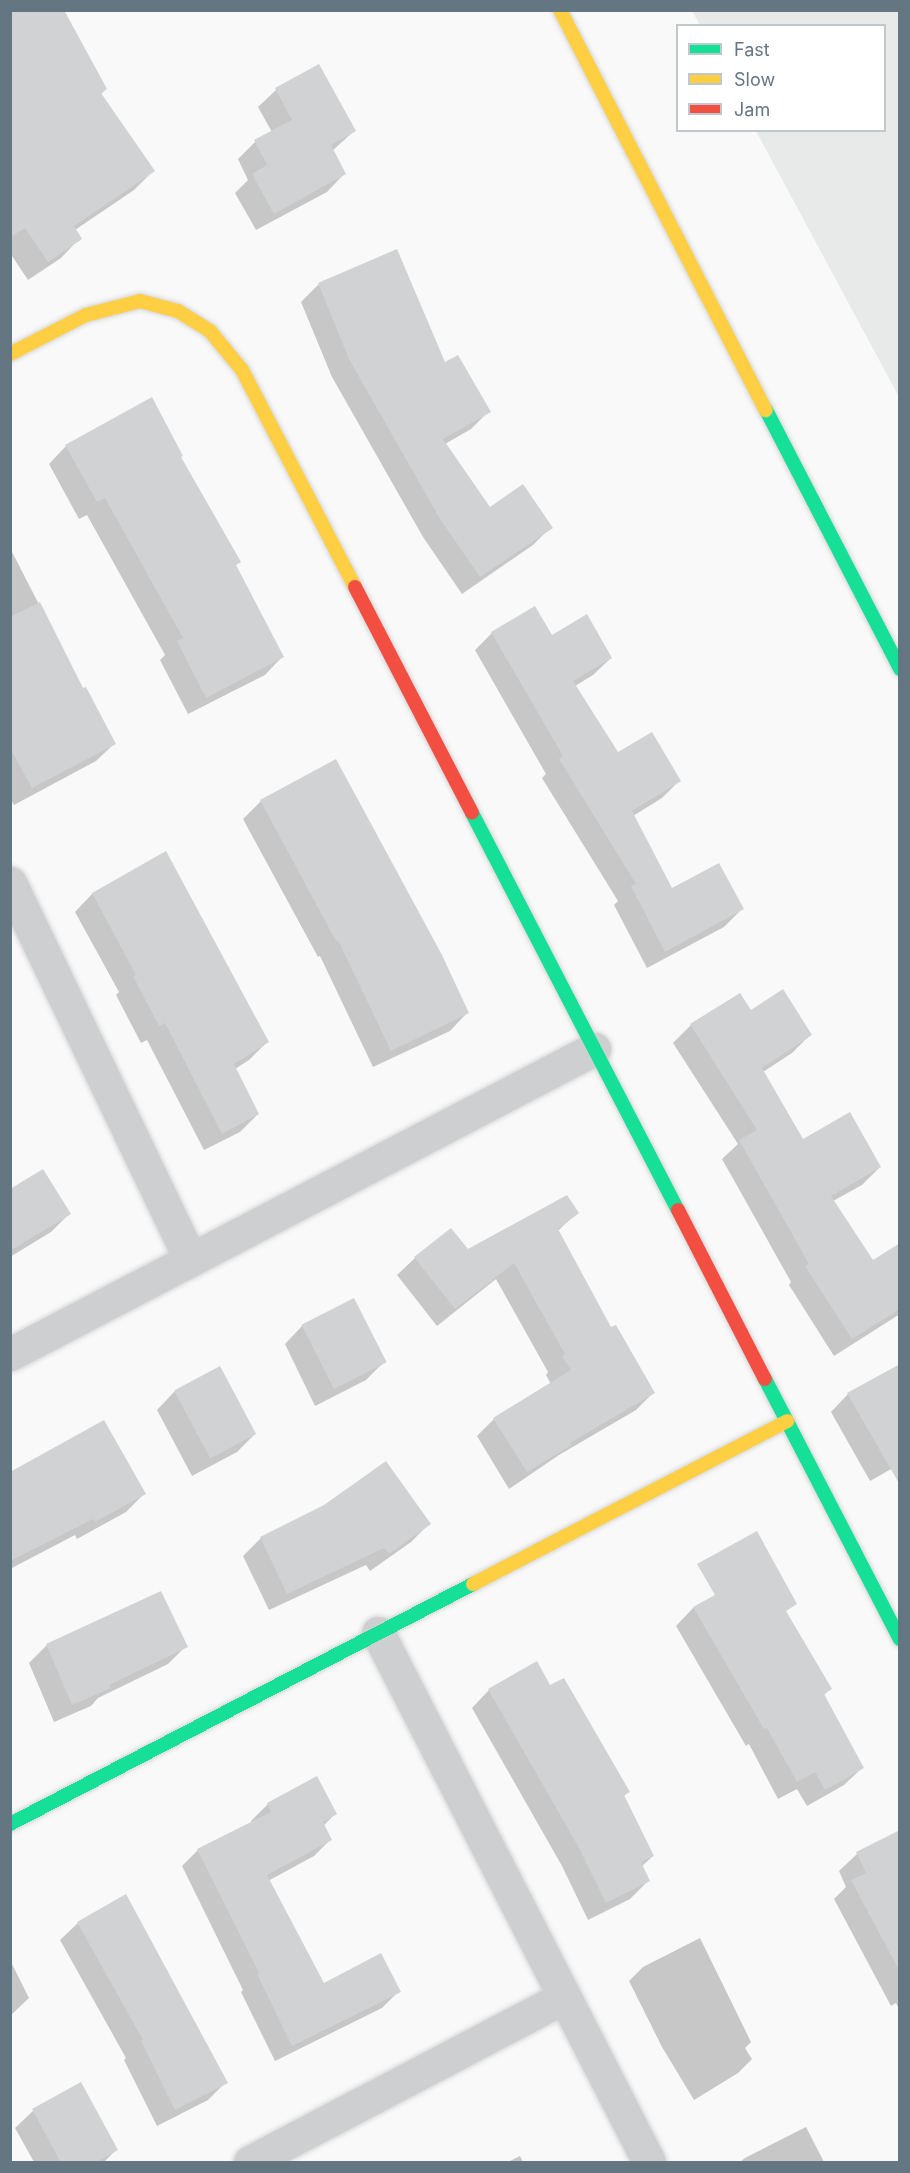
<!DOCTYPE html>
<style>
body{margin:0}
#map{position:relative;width:910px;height:2173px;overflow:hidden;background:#f9f9f9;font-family:Inter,sans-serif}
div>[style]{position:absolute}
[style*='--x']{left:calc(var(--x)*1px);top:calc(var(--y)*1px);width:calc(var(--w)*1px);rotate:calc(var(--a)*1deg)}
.built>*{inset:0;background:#e8e9e9}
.shadow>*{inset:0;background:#0003}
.building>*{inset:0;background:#d0d2d3;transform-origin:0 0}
.roads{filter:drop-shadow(0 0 2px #d5d6d7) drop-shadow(0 0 2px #d5d6d7)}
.street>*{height:33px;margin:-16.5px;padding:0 16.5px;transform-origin:16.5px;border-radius:16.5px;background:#cecfd0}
.fast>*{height:14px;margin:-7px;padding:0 7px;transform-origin:7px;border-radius:7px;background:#16e098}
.slow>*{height:14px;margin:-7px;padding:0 7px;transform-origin:7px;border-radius:7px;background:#ffcf43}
.jam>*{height:14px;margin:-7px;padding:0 7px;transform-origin:7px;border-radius:7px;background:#f24e42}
span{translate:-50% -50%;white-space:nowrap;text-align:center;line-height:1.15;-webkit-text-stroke:6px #fff;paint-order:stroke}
.frame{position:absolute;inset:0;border:12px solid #657683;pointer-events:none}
.legend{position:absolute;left:676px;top:24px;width:210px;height:108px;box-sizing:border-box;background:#fff;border:2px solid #c1c8cd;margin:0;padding:8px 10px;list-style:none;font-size:18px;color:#657683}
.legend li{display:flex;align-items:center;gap:12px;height:30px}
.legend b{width:30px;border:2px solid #c1c8cd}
</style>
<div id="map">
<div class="built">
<div style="clip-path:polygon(692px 11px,899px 11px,899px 397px,756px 131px,884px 130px,884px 26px,700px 25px)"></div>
</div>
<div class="shadow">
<div style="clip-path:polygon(10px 13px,106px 89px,100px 95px,153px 171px,134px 190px,75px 230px,80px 238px,61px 258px,28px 280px,10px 253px)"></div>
<div style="clip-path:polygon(276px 90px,354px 131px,332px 151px,344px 174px,327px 192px,256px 230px,235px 193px,248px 180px,238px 159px,255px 142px,272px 132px,258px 107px)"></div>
<div style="clip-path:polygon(319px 284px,445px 364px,489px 411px,471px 429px,445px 444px,490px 509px,551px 527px,533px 545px,462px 594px,423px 537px,332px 377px,301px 302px)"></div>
<div style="clip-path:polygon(66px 446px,180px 457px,240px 562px,235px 566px,282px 657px,265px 675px,188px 714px,160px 660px,165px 655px,87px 515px,79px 519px,49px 464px)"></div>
<div style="clip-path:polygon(10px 548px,83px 690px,114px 744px,96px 761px,14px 805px,10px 798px)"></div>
<div style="clip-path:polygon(492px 633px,551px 637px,611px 658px,593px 675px,575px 686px,617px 754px,679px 781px,662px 798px,633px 816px,672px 891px,742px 909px,724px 927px,647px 968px,614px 905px,618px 901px,542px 778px,546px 774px,475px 650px)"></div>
<div style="clip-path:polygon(261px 801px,467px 1013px,450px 1031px,373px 1067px,320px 956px,318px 957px,243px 819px)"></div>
<div style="clip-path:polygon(165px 853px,267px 1042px,249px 1060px,235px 1069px,258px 1114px,240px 1132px,204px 1150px,147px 1040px,141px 1043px,116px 995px,119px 992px,75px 912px,92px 894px)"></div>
<div style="clip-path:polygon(739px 995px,750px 1012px,810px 1035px,792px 1053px,763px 1072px,803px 1141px,880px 1167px,862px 1185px,833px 1201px,873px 1262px,900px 1245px,900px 1314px,834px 1356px,789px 1285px,791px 1282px,722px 1159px,738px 1144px,673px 1043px,691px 1025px)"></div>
<div style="clip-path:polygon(10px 1191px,69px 1214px,51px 1232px,10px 1257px)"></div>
<div style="clip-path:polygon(577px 1212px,558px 1231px,611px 1329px,653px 1393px,636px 1410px,559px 1455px,509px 1489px,477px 1436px,494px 1419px,551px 1384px,546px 1375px,548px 1372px,496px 1279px,437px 1326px,397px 1275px,415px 1258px,467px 1251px)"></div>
<div style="clip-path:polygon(353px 1300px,384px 1362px,366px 1380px,315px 1406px,285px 1344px,302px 1326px)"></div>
<div style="clip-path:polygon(220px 1368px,255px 1434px,237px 1452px,192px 1476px,157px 1410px,174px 1392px)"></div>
<div style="clip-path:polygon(848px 1394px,900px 1464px,870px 1481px,831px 1412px)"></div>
<div style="clip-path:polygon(10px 1472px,144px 1494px,126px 1512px,77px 1539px,75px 1535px,10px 1569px)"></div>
<div style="clip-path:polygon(429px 1524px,411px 1542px,370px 1571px,366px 1565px,269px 1610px,243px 1556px,261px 1538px)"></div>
<div style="clip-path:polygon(724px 1592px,830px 1689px,823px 1696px,862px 1768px,844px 1785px,807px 1806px,797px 1789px,778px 1799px,749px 1744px,746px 1746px,676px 1626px,693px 1608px)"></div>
<div style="clip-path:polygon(161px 1593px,186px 1646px,168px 1664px,98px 1698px,91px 1706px,54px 1722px,29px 1663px,47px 1645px)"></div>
<div style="clip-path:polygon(550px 1687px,628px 1792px,623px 1797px,653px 1856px,641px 1867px,648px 1881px,630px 1899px,588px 1920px,562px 1866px,472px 1708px,489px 1690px)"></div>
<div style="clip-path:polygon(316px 1778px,335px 1814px,323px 1826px,330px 1840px,314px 1856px,268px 1881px,323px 1985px,399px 1991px,382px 2008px,275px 2061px,241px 1992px,243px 1990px,182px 1866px,198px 1850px,252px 1823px,251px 1821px,268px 1804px)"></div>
<div style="clip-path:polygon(899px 1832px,900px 1834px,900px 2011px,896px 2003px,891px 2006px,834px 1899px,846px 1887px,839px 1871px,857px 1854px)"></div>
<div style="clip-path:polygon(78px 1923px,226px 2082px,208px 2100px,157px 2126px,124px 2060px,126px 2058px,60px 1940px)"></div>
<div style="clip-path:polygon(700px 1938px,751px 2042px,745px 2048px,752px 2059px,738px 2073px,694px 2100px,662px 2047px,629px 1981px,643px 1967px)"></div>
<div style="clip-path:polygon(10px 1960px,29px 1998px,10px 2016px)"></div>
<div style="clip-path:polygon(81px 2084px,116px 2150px,104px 2162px,34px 2162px,15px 2128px,33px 2111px)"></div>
<div style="clip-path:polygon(806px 2127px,824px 2162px,740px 2162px,745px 2158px)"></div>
<div style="clip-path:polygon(520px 2156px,523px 2162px,508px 2162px)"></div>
</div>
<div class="building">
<div style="clip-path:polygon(10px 10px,64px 10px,107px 89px,101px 93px,155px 171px,74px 226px,82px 239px,48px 262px,25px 228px,10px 237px)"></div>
<div style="clip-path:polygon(319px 64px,356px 131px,331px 145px,346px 174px,274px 214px,252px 174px,267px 165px,254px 140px,292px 120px,275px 88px)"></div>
<div style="clip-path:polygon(397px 249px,445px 362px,458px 355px,491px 412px,443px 439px,490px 507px,523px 484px,553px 528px,480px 577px,440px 519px,349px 359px,318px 283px)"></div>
<div style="clip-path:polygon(152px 397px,183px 456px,181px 457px,241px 562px,236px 565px,284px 657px,206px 698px,177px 641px,183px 638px,105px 498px,97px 502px,65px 445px)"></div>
<div style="clip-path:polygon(40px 602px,83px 688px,86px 687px,116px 744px,32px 788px,10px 748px,10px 617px)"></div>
<div style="clip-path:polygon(535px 606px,552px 635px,587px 614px,612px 658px,573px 681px,618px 752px,652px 732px,681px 781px,632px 811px,672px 888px,719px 863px,744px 909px,665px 952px,631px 886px,636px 884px,559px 759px,563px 756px,491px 632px)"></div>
<div style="clip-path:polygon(336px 759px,442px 955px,469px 1013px,391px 1051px,338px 940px,336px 941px,260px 800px)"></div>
<div style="clip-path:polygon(166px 851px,269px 1042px,234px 1064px,259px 1114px,222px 1134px,165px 1023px,159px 1026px,133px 976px,136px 975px,92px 893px)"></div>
<div style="clip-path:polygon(783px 989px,812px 1035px,762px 1068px,803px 1139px,850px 1112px,881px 1167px,831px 1196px,873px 1260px,900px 1243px,900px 1309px,852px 1339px,805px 1266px,809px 1264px,739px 1140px,757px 1130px,690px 1024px,740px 993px,751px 1010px)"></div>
<div style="clip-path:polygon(43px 1169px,71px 1214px,10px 1251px,10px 1189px)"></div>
<div style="clip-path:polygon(567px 1195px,579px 1213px,558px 1229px,611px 1327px,616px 1325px,655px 1393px,570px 1443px,572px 1445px,527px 1472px,493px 1418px,571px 1370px,562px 1356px,565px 1354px,514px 1263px,455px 1309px,414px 1257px,451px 1228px,468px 1249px)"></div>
<div style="left:354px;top:1298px;width:72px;height:59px;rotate:63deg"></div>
<div style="clip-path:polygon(900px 1364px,900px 1485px,847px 1393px)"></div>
<div style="left:220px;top:1366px;width:77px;height:52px;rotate:62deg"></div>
<div style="clip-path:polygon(104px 1420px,146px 1494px,95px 1522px,93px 1519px,10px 1561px,10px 1472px)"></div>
<div style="clip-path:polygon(386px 1461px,431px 1524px,389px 1554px,384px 1548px,287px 1594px,260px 1537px,324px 1505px)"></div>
<div style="clip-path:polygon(757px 1531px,797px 1604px,786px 1611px,832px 1689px,824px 1694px,864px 1768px,825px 1790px,815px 1772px,797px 1782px,767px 1728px,764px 1729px,693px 1607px,715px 1595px,697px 1564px)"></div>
<div style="clip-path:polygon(161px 1591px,188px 1647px,109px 1685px,111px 1688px,72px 1705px,46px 1644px)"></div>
<div style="clip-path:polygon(537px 1661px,550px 1685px,564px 1678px,630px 1792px,624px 1795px,654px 1856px,641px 1862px,650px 1881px,606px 1903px,579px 1848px,488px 1689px)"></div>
<div style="clip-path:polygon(317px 1776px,337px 1814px,323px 1822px,332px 1840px,267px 1875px,324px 1983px,381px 1953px,401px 1992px,292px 2046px,257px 1974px,259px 1973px,197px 1849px,271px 1812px,267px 1803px)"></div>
<div style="clip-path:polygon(900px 1830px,900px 1972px,851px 1880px,866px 1873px,856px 1852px)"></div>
<div style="clip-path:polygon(126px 1894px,228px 2083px,175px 2110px,141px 2041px,143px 2040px,77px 1922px)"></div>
<div style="clip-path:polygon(81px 2082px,118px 2150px,95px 2163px,61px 2163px,32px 2109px)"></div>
</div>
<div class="roads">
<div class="street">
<div style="--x:10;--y:883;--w:418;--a:64.4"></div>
<div style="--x:10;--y:1354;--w:659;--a:-27.58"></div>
<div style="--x:378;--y:1633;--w:594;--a:62.87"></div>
<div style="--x:250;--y:2162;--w:355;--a:-27.7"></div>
</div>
<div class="fast">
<div style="--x:766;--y:410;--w:292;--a:62.6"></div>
<div style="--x:472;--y:813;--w:447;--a:62.6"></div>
<div style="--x:765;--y:1379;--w:293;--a:62.6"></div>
<div style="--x:10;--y:1824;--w:522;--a:-27.4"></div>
</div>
<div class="slow">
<div style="--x:560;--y:10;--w:450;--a:62.8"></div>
<div style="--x:10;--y:354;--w:85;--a:-27.2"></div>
<div style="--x:86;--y:315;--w:56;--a:-14.5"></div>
<div style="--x:140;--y:301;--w:39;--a:15"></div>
<div style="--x:178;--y:311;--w:38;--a:32"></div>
<div style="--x:210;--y:331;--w:50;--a:50.6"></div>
<div style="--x:242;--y:370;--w:245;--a:62.5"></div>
<div style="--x:473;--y:1584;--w:354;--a:-27.4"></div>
</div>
<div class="jam">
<div style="--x:355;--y:587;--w:254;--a:62.6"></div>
<div style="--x:678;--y:1210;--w:190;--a:62.8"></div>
</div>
</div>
<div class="frame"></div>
<ul class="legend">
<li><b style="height:8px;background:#16e098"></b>Fast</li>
<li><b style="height:8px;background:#ffcf43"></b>Slow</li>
<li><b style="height:8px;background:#f24e42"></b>Jam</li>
</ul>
</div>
